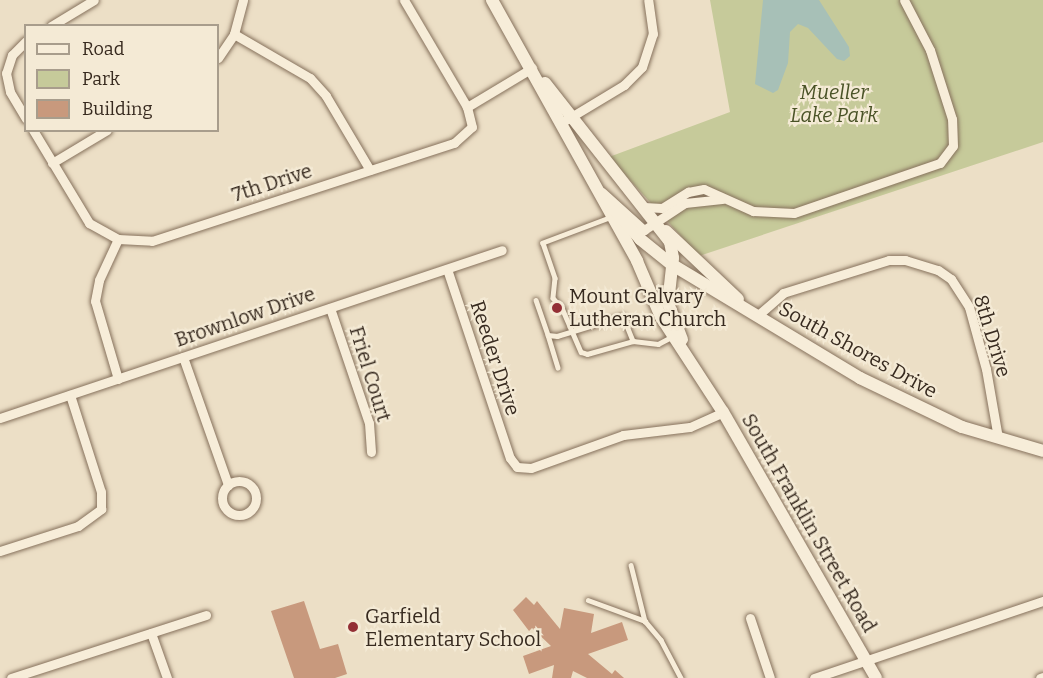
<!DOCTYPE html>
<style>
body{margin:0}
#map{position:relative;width:1043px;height:678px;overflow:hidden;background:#ecdfc6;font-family:Bitter,serif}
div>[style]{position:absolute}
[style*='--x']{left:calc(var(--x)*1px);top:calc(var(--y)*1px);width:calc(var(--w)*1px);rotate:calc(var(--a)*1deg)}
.green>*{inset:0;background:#c6ca9a}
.water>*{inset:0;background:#a7c0b7}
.building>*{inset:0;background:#c8997d}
.roads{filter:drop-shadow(0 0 2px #86715c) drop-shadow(0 0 2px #86715c)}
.service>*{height:4.5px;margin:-2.25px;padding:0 2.25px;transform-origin:2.25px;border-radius:2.25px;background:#f7edd9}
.minor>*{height:9px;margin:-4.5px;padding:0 4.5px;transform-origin:4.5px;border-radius:4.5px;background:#f7edd9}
.minor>.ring{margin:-4.5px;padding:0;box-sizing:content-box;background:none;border:9px solid #f7edd9;border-radius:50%}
.tertiary>*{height:12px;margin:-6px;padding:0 6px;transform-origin:6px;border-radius:6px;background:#f7edd9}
.dots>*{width:16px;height:16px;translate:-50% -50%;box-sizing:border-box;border:3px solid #f4ead5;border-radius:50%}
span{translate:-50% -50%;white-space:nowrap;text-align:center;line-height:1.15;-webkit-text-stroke:4.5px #f4ead5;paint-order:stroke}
.park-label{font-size:20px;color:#4a5327;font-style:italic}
.street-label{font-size:20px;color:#372a1f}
.poi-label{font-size:20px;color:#372a1f}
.left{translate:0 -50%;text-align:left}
.legend{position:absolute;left:24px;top:24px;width:195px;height:108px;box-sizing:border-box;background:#f4ead5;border:2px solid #a89d8c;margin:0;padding:8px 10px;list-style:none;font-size:18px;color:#372a1f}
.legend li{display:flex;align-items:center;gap:12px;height:30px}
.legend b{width:30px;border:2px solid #a89d8c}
</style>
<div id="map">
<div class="green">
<div style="clip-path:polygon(710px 0,1043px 0,1043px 142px,699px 256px,609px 157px,730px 112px)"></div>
</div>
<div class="water">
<div style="clip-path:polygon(763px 0,819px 0,849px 47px,850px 56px,844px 61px,837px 59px,808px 28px,798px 24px,790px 32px,788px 63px,778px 90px,773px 93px,755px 84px)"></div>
</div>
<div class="building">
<div style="clip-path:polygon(526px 597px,534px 605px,537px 601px,560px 629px,564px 608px,594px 614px,591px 633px,622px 622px,628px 640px,588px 654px,612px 674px,615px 670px,624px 678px,587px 678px,573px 671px,571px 678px,552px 678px,554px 665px,529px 674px,523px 656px,551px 646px,532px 628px,529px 631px,513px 610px)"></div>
<div style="clip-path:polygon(304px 601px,320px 649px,338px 644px,347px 674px,335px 678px,294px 678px,271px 611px)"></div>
</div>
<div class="roads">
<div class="service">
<div style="--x:612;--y:217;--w:74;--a:159.4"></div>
<div style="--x:543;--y:243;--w:37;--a:71"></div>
<div style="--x:555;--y:278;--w:20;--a:96"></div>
<div style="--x:553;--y:298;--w:13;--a:48"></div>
<div style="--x:562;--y:308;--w:48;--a:66.6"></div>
<div style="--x:581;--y:352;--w:6;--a:18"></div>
<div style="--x:587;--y:354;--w:48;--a:-15.8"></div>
<div style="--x:633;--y:341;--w:25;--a:7"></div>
<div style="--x:658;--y:344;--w:15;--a:-28"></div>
<div style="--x:536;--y:300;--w:37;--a:71"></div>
<div style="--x:548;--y:335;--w:9;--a:6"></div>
<div style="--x:557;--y:336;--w:69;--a:-16.9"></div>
<div style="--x:623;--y:316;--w:27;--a:68"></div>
<div style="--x:548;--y:335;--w:34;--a:73"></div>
<div style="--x:631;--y:565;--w:58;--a:76"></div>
<div style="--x:645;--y:621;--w:25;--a:50"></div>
<div style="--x:661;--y:640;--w:43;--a:62.2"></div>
<div style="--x:588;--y:600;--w:61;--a:20.2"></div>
</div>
<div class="minor">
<div style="--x:404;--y:0;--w:124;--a:59.5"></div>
<div style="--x:51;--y:26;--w:50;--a:-31.2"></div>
<div style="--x:234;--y:34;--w:88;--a:30.1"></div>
<div style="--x:310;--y:78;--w:24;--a:48"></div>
<div style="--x:326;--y:96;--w:86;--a:59.3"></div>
<div style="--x:26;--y:41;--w:20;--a:135"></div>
<div style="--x:12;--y:55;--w:19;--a:108"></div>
<div style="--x:6;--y:73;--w:19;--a:78"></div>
<div style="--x:10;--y:92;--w:31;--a:59"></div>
<div style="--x:218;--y:58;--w:29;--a:-56"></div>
<div style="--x:234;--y:34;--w:35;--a:-75"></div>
<div style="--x:566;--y:120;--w:68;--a:-31.1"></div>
<div style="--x:624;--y:85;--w:25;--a:-45"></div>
<div style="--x:642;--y:67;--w:35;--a:-72"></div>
<div style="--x:653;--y:34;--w:34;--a:-98"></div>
<div style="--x:33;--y:130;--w:109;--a:58.9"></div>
<div style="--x:89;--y:223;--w:33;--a:29"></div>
<div style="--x:118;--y:239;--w:34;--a:3"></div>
<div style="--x:152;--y:241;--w:318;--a:-18"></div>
<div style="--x:454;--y:143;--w:24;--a:-42"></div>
<div style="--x:472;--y:127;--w:21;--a:-104"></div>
<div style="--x:467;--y:107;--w:76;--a:-31"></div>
<div style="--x:52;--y:163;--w:64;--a:-31"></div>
<div style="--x:602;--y:192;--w:57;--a:42.1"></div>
<div style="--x:644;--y:230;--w:49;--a:-33.4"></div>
<div style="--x:685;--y:203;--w:37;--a:-6"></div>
<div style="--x:644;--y:207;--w:18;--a:3"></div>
<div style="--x:662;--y:208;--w:31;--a:-32"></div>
<div style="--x:688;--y:192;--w:16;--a:-11"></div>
<div style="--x:704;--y:189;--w:54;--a:24.2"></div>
<div style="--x:753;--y:211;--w:41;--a:2.8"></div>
<div style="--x:794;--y:213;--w:154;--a:-18.9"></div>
<div style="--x:940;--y:163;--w:21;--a:-53"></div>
<div style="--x:953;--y:146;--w:27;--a:-92"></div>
<div style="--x:952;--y:119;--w:72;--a:-107.7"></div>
<div style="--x:930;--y:50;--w:56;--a:-117.5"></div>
<div style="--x:447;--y:269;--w:199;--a:71.6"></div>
<div style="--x:510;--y:458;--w:11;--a:52"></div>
<div style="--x:517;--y:467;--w:14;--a:4"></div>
<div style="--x:531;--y:468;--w:98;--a:-19.7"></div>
<div style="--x:623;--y:435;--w:67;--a:-6.8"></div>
<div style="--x:690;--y:427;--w:36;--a:-24"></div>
<div style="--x:330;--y:308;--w:121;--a:71.3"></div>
<div style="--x:369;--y:423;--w:29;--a:86"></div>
<div style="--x:757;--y:316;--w:35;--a:-41"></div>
<div style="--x:783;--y:293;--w:111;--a:-17.3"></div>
<div style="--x:889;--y:260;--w:16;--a:0"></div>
<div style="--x:905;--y:260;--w:34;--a:17"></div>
<div style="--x:938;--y:270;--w:16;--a:35"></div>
<div style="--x:951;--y:279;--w:33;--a:57"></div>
<div style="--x:969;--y:307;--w:64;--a:74.7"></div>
<div style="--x:986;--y:369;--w:70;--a:80.1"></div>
<div style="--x:183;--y:357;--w:136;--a:70.6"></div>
<div style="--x:118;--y:379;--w:81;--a:-106.4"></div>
<div style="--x:95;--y:301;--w:21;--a:-79"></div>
<div style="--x:99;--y:280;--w:45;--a:-65.1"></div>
<div style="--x:0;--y:418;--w:529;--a:-18.5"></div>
<div class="ring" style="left:222px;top:481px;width:25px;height:25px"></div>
<div style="--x:0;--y:551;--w:82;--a:-17.8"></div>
<div style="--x:78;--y:526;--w:29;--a:-36"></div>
<div style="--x:101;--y:509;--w:17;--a:-90"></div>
<div style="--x:101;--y:492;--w:102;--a:-107.7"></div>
<div style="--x:750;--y:618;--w:63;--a:71.6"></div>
<div style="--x:151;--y:633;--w:48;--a:70.4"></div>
<div style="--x:11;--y:678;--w:205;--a:-17.9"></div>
<div style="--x:814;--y:678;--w:242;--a:-18.6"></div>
<div style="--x:1040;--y:678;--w:3;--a:-18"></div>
</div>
<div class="tertiary">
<div style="--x:492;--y:0;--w:299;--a:60.9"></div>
<div style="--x:637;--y:261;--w:61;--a:66.8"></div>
<div style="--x:661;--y:317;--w:113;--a:56.9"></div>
<div style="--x:723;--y:412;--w:307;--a:60.1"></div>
<div style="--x:545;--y:83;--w:202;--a:51.8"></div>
<div style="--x:670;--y:242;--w:16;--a:79"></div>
<div style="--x:673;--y:258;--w:45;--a:96.3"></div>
<div style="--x:668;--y:303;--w:39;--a:69"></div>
<div style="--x:615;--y:211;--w:38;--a:48"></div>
<div style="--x:640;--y:239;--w:40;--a:39"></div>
<div style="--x:671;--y:264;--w:221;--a:31.1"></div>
<div style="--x:860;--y:378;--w:113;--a:25.7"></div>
<div style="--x:962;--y:427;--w:84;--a:16.5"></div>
<div style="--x:666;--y:231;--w:99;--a:43.4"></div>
</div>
</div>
<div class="dots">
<div style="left:557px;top:308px;background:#932f35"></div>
<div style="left:353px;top:627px;background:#932f35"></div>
</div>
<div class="park-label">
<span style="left:834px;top:104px">Mueller<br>Lake Park</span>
</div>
<div class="street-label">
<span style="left:272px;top:183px;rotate:-18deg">7th Drive</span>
<span style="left:245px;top:317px;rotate:-19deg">Brownlow Drive</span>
<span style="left:992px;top:336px;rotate:73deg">8th Drive</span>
<span style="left:858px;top:350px;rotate:29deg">South Shores Drive</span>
<span style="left:495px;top:358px;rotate:72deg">Reeder Drive</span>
<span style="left:370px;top:374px;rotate:73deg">Friel Court</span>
<span style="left:809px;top:523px;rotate:60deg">South Franklin Street Road</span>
</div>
<div class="poi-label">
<span class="left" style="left:569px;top:308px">Mount Calvary<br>Lutheran Church</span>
<span class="left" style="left:365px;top:628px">Garfield<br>Elementary School</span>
</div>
<ul class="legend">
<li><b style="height:8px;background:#f7edd9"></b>Road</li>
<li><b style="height:16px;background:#c6ca9a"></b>Park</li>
<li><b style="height:16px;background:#c8997d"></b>Building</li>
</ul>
</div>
